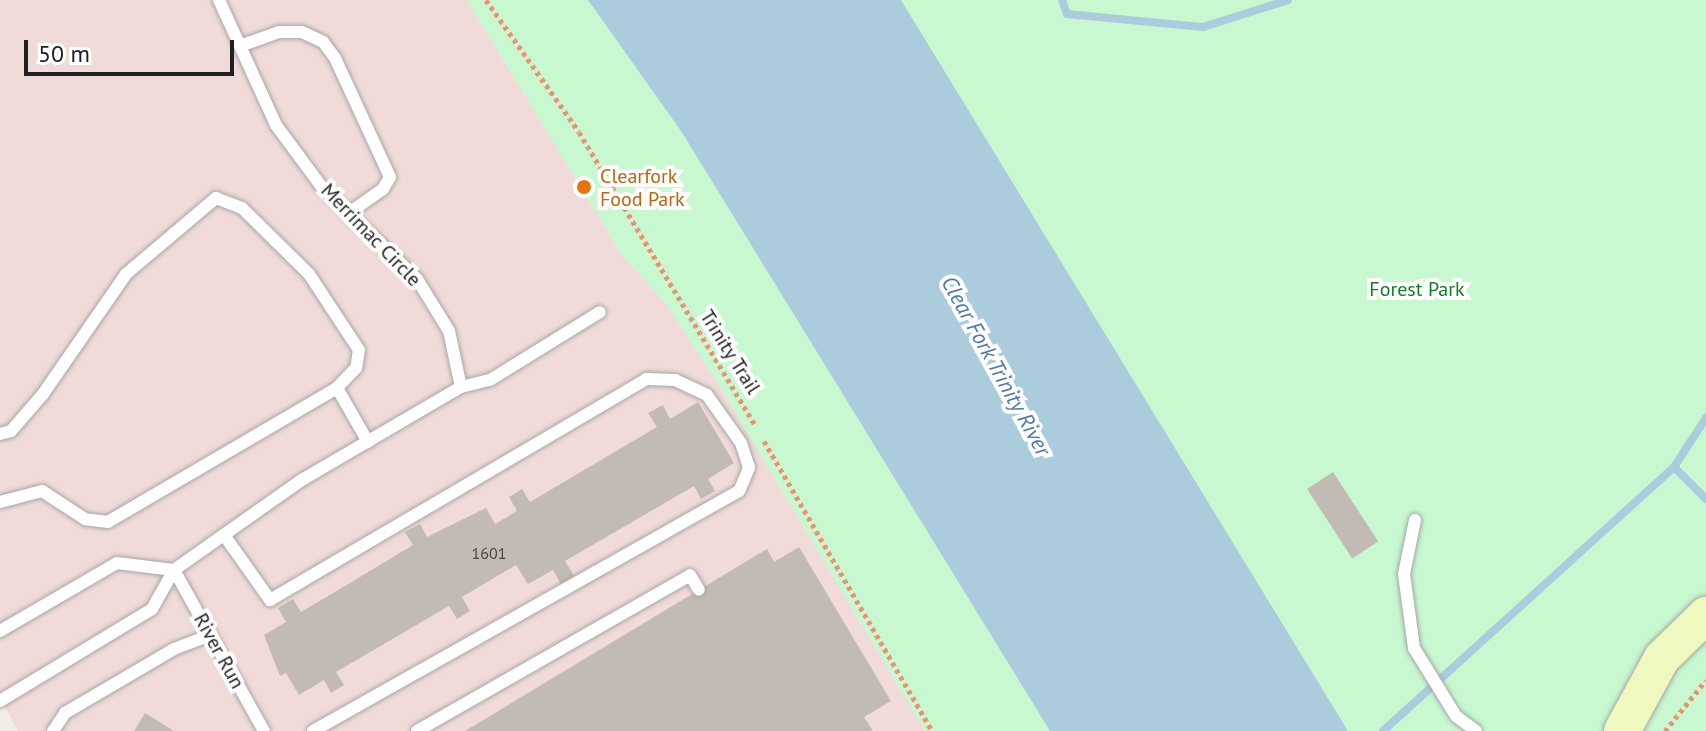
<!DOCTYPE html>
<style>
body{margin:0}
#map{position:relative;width:1706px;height:731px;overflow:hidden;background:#f1eee7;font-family:"PT Sans",sans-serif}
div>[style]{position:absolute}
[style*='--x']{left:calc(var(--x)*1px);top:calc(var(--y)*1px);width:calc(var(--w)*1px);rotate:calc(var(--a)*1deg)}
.commercial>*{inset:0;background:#f0dbd8}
.park>*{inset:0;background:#c7f8d0}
.water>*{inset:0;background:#aaccdc}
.stream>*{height:8px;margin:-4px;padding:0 4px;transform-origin:4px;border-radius:4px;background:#aaccdc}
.building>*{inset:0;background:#c1bbb4;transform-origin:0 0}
.path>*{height:5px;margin-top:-2.5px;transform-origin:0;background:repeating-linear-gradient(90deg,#f58d74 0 4px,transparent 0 8px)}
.roads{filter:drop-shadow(0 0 2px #a7a7a7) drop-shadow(0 0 2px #a7a7a7)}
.lane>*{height:12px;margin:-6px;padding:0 6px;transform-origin:6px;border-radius:6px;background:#fff}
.secondary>*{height:36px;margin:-18px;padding:0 18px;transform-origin:18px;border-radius:18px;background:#eff8be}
.dots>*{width:22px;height:22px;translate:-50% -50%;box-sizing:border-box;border:4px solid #fff;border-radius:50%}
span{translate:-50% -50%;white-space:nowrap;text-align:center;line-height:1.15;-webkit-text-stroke:8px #fff;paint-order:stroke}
.number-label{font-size:16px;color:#484745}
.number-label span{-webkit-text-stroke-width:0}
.food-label{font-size:20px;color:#c56008}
.left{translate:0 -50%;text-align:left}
.street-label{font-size:20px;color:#202020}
.park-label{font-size:20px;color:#107d23}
.water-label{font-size:22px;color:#4f76ae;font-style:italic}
.scale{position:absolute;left:24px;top:40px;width:210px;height:36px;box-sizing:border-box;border:4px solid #202020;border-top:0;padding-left:10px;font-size:24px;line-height:28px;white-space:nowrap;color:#202020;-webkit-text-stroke:6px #fff;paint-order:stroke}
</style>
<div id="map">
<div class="commercial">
<div style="clip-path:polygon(0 0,467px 0,623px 257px,665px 302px,718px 383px,925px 731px,18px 731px,0 698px)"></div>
</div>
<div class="park">
<div style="clip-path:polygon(467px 0,588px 0,681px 131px,1050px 731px,925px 731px,718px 383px,665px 302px,623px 257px)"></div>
<div style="clip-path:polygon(901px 0,1706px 0,1706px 731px,1348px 731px)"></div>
</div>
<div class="water">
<div style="clip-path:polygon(588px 0,901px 0,1348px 731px,1050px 731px,681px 131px)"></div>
</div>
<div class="stream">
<div style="--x:1062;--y:0;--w:15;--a:70"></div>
<div style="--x:1067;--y:14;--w:137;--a:5.5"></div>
<div style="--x:1203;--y:27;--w:89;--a:-17.6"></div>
<div style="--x:1674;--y:467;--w:59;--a:-56.9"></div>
<div style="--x:1383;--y:731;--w:393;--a:-42.2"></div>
<div style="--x:1674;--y:467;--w:45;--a:45"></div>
</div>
<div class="building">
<div style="clip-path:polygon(698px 402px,734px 463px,708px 479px,715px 491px,701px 499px,694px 486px,565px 561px,574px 576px,561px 584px,553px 570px,528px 584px,516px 565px,462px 597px,470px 611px,457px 619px,449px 606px,336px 672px,344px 685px,331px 693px,324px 680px,299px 695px,286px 673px,280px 676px,264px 635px,286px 622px,278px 608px,293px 599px,301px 612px,350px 583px,413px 545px,405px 532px,420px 524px,427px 537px,486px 508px,495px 524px,517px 511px,509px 497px,522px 489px,530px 502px,657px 427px,648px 413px,663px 405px,670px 419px)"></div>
<div style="left:1333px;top:472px;width:83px;height:31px;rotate:57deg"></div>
<div style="clip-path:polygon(799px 547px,891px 701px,864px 717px,873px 731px,465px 731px,767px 549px,774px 562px)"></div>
<div style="clip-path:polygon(145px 713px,174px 731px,134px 731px)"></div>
</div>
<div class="path">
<div style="--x:486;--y:0;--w:161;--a:54.8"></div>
<div style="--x:579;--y:132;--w:342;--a:59"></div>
<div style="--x:764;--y:441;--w:335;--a:59.9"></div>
<div style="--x:1665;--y:731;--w:65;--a:-51.2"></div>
</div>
<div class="roads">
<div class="lane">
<div style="--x:240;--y:46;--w:41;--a:-19.7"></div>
<div style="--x:279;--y:32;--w:23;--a:0"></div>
<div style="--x:302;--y:32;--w:23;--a:25"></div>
<div style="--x:323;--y:42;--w:20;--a:53"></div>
<div style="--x:335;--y:58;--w:131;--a:65.2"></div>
<div style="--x:390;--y:177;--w:14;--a:120"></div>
<div style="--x:383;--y:189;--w:42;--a:144.8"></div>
<div style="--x:461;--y:387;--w:30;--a:-14"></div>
<div style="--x:490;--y:380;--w:129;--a:-31.7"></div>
<div style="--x:337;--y:388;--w:62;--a:60.1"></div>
<div style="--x:0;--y:434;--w:11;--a:-15"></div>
<div style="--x:11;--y:431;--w:49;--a:-49.1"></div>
<div style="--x:43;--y:394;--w:146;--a:-55.3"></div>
<div style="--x:126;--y:274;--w:118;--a:-40.2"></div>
<div style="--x:216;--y:198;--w:28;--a:21"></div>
<div style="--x:242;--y:208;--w:94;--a:44.6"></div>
<div style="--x:309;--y:274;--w:91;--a:56.7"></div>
<div style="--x:359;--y:350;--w:18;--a:99"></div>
<div style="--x:356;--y:368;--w:28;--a:134"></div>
<div style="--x:337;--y:388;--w:265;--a:149.7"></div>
<div style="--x:108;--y:522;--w:23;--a:-173"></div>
<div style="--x:85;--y:519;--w:51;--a:-146.9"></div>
<div style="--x:42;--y:491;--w:43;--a:165.3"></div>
<div style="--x:1415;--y:520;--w:55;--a:101.5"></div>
<div style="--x:1404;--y:574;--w:75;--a:82.3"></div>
<div style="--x:1414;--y:648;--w:80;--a:58.3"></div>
<div style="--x:1456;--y:716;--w:25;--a:37"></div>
<div style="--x:224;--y:535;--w:80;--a:54.7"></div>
<div style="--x:270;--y:600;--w:436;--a:-30.4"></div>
<div style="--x:646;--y:379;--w:29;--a:2"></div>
<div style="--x:675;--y:380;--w:35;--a:25"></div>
<div style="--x:707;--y:395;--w:59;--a:54.7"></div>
<div style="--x:741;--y:443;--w:26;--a:72"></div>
<div style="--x:749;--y:468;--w:25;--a:113"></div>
<div style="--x:739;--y:491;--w:489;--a:150.6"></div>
<div style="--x:174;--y:570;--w:184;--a:60.8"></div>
<div style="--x:0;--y:631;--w:135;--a:-30.2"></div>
<div style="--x:117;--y:563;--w:57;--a:7"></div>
<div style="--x:0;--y:701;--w:178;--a:-31.2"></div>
<div style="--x:152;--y:609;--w:45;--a:-60.6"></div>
<div style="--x:174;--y:570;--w:154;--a:-35.2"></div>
<div style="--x:300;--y:481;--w:186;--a:-30.3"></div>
<div style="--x:461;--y:387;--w:57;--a:-102.1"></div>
<div style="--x:449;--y:331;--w:61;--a:-121.6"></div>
<div style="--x:417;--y:279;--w:134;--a:-135.9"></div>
<div style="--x:321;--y:186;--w:76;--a:-126.4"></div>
<div style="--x:276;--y:125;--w:137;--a:-114.5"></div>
<div style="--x:53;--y:731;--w:22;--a:-56"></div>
<div style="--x:65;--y:713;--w:126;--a:-30.4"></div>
<div style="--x:174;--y:649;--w:39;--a:-21"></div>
<div style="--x:417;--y:731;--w:314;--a:-29.7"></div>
<div style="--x:690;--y:575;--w:17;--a:59"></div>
</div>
<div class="secondary">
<div style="--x:1622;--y:731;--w:83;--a:-61.3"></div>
<div style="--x:1662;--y:658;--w:62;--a:-44.3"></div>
</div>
</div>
<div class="dots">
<div style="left:584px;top:187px;background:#e8710a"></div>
</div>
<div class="number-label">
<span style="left:489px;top:553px">1601</span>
</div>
<div class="food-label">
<span class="left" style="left:600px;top:188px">Clearfork<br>Food Park</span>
</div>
<div class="street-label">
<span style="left:371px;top:235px;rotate:46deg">Merrimac Circle</span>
<span style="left:730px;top:352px;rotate:58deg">Trinity Trail</span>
<span style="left:219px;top:651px;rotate:61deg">River Run</span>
</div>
<div class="park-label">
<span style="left:1417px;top:289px">Forest Park</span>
</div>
<div class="water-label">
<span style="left:996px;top:366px;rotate:61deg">Clear Fork Trinity River</span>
</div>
<div class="scale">50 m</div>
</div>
